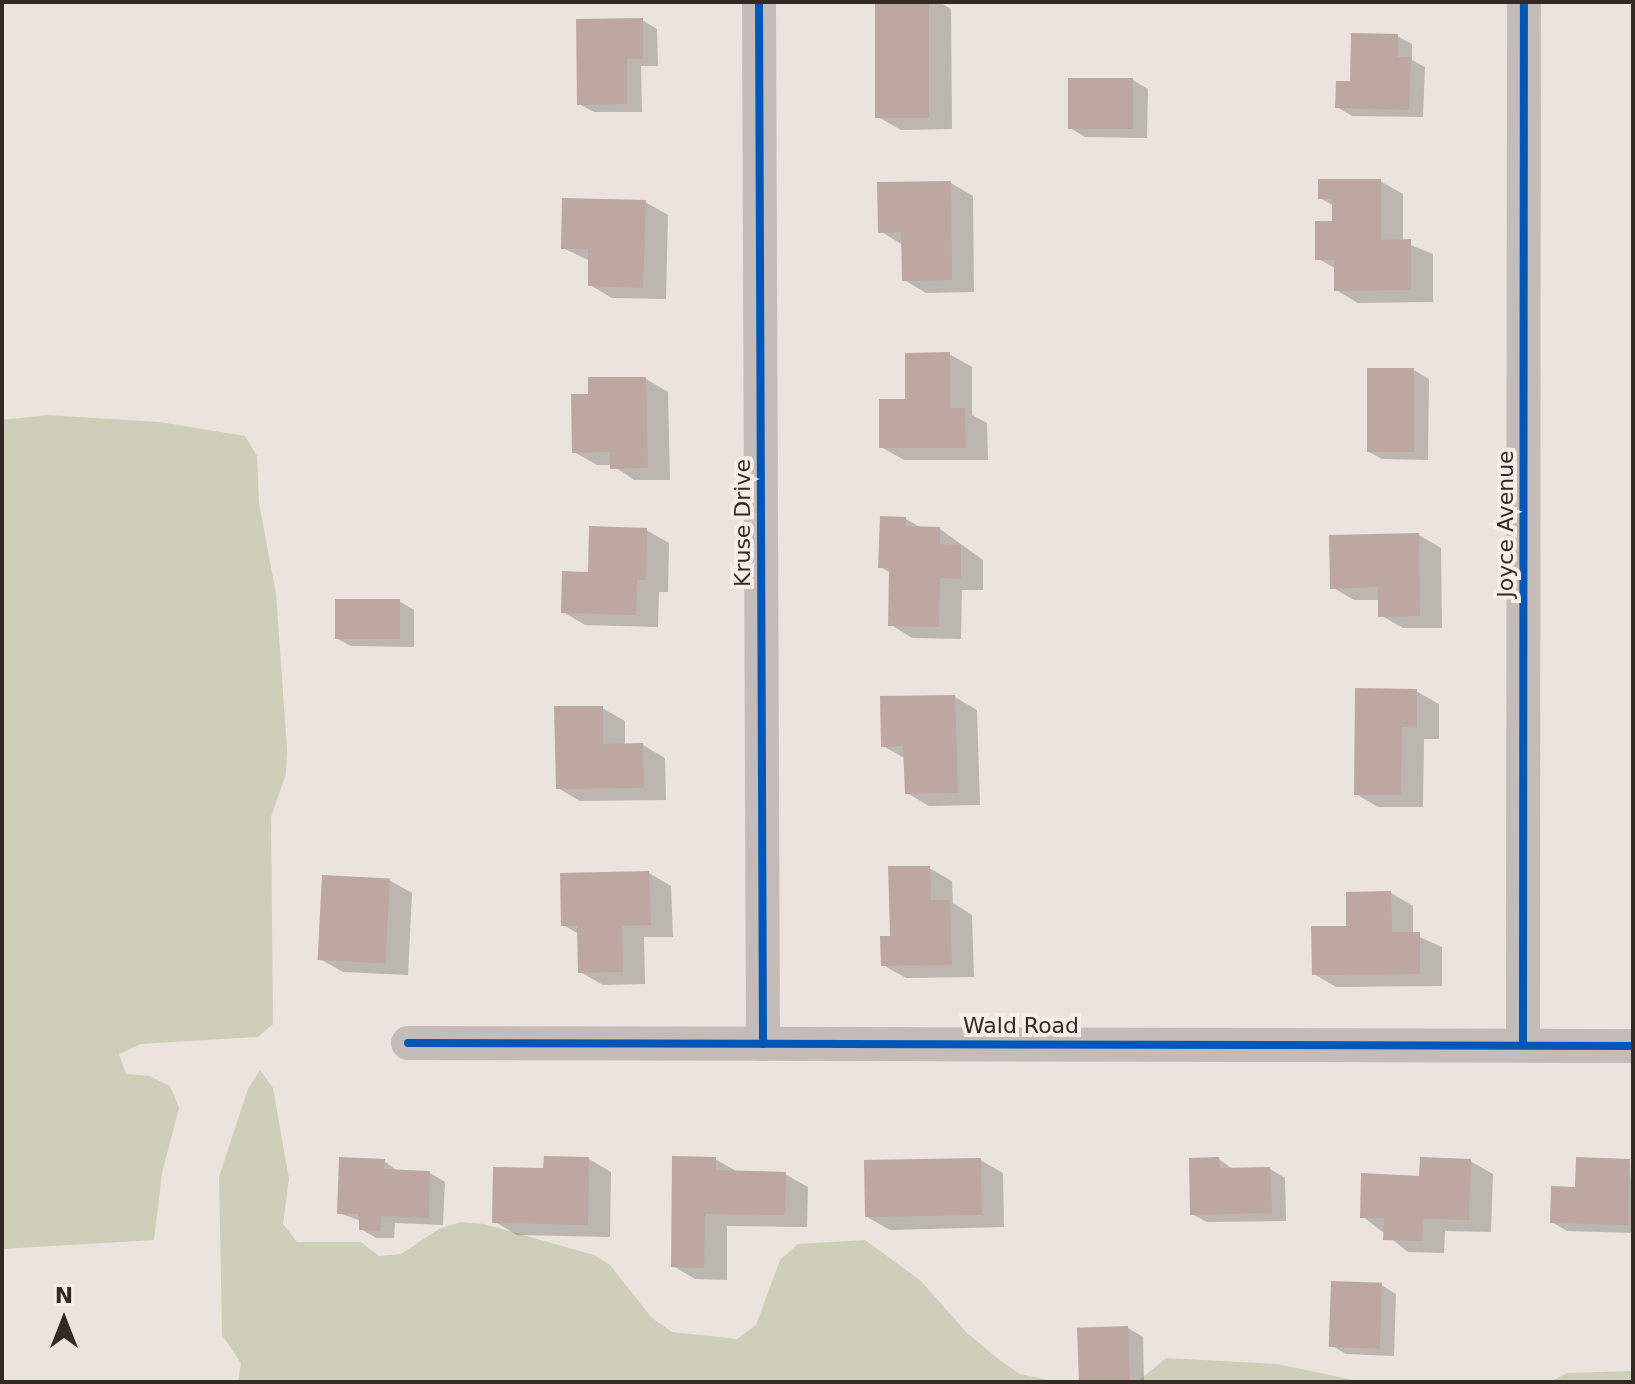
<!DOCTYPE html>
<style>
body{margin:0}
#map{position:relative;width:1635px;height:1384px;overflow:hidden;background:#ebe4de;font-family:"DejaVu Sans",sans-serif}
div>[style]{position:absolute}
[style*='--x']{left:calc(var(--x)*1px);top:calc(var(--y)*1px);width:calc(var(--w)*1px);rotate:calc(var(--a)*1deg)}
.green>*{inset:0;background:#cdcfb9}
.shadow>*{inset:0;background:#0003}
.building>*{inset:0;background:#bea7a0;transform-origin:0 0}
.minor>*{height:34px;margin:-17px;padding:0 17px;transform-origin:17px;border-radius:17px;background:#c3bcb8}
.cycleway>*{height:8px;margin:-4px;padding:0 4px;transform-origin:4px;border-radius:4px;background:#0057b8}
span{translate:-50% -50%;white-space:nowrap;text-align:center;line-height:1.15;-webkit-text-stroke:8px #f8eee5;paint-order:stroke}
.street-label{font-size:22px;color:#332a26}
.frame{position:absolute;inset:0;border:4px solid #332a26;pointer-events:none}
.north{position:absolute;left:24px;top:1280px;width:80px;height:80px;-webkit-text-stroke:6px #f8eee5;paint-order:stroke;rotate:0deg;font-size:22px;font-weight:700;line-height:32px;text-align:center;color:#332a26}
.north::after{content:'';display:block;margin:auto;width:28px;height:36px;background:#332a26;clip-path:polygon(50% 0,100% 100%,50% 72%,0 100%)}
</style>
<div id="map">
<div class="green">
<div style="clip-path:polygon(47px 415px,159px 422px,245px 436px,257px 456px,259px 503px,276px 594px,287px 749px,286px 774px,271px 817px,273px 1024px,258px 1037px,141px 1044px,119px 1054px,126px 1074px,149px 1076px,170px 1086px,179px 1108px,162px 1173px,154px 1240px,2px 1249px,2px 420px)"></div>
<div style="clip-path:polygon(260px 1070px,273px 1088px,289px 1179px,283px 1224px,297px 1242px,361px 1242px,379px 1256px,401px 1254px,439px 1229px,461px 1222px,484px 1224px,594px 1255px,610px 1265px,652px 1318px,672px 1332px,737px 1339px,756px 1325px,780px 1260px,798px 1244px,865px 1240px,921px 1281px,967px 1333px,1001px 1361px,1020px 1374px,1058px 1382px,238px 1382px,241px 1363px,222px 1335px,219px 1177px,248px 1089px)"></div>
<div style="clip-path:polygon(1166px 1358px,1277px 1364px,1363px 1382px,1137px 1382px)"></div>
<div style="clip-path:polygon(1633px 1371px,1633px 1382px,1550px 1382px,1567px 1373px)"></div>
</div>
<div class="shadow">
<div style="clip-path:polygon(877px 2px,939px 2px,951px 9px,952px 129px,901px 130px,878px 117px)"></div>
<div style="clip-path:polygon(642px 20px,657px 29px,658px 66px,641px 66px,642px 112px,594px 112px,579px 104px)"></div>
<div style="clip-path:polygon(1397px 36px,1412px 44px,1412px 60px,1425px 67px,1423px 117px,1352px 116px,1337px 107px)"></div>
<div style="clip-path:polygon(1133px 80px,1148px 89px,1147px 138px,1085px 137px,1070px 128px)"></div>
<div style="clip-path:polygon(1380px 181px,1403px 194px,1403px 242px,1433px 254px,1433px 302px,1358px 303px,1336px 290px,1336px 269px,1317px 258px,1334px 223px,1334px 206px,1320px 198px)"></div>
<div style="clip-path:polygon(951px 183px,973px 196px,974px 292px,926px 293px,904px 280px,903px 245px,880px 231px)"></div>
<div style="clip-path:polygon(645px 202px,668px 215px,666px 299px,612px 298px,590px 285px,590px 261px,563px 248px)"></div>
<div style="clip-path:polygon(949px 354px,972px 367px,972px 415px,987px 423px,988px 460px,904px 460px,881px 447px,907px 401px)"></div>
<div style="clip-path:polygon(1414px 370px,1429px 379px,1428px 460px,1382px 459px,1367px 451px)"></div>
<div style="clip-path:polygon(646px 379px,668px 392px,670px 480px,634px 480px,612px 465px,597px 465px,574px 452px,590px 396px)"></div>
<div style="clip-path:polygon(906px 519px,923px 529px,940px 529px,983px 560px,983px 590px,962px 590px,961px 639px,912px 638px,890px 624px,891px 573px,880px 567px)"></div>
<div style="clip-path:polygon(646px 530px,669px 543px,668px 592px,659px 592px,658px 627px,585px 625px,563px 612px)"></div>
<div style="clip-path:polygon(1419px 535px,1441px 548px,1442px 628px,1403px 628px,1380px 615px,1380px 600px,1354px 600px,1332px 587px)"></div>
<div style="clip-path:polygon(399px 601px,414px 610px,414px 647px,351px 646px,336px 638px)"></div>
<div style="clip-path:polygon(1416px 691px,1439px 704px,1439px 739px,1424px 739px,1423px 807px,1378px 807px,1356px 794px)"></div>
<div style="clip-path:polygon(955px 697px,977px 710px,980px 805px,929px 806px,907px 793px,906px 759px,883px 746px)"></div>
<div style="clip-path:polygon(602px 708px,625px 721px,625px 746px,643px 745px,665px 758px,666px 800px,580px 801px,558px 788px)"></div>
<div style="clip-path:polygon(929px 868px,952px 881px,953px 903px,972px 915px,974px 977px,906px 978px,883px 965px)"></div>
<div style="clip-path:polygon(649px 873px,671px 886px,673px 937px,644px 937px,645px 984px,603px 985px,580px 972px,579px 934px,563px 925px)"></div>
<div style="clip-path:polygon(389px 880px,412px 893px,408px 975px,343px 972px,320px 959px)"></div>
<div style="clip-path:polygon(1391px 893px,1413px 906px,1413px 934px,1442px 947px,1442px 986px,1336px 987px,1314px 974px,1348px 927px)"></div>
<div style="clip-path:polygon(589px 1159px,611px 1172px,610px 1237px,517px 1235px,494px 1221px,545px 1170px)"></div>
<div style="clip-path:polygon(715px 1159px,738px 1172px,785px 1174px,808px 1187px,807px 1227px,727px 1226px,727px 1280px,695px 1279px,673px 1266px)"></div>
<div style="clip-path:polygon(1219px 1159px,1234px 1170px,1270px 1169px,1285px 1178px,1286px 1221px,1207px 1222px,1192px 1214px)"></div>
<div style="clip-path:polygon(980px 1160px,1003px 1173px,1004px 1227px,890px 1230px,867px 1217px)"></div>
<div style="clip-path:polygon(384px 1161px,399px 1172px,430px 1173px,445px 1182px,443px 1225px,395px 1223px,394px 1238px,376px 1238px,361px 1229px,361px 1221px,339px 1213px)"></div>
<div style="clip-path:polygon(1470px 1161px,1493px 1174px,1491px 1232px,1445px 1231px,1444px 1253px,1408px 1252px,1362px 1216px,1421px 1178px)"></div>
<div style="clip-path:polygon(1630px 1161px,1633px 1233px,1567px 1231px,1552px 1222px,1577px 1189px)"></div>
<div style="clip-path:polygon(1381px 1285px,1396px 1294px,1394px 1356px,1346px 1354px,1331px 1345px)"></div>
<div style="clip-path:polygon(1128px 1328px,1143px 1337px,1144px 1382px,1080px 1382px)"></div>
</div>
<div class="building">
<div style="left:875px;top:2px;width:54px;height:116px"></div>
<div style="clip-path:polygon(643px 18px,643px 59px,627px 59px,627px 104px,577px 105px,576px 19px)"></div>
<div style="clip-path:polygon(1351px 33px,1398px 34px,1398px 57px,1411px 57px,1409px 110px,1335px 108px,1336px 81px,1350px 81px)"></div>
<div style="left:1068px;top:78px;width:65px;height:51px"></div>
<div style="clip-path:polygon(1318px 179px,1381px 179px,1381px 240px,1411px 239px,1411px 290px,1334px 291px,1334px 260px,1315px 260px,1315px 221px,1332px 221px,1332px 199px,1318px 199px)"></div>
<div style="clip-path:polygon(951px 181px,952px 280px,902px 281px,901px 232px,878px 233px,877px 182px)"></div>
<div style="clip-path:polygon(562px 198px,646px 200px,643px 288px,588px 286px,588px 249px,561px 249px)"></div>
<div style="clip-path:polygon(950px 352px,950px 408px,965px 408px,966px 448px,879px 448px,879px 399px,905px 399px,905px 353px)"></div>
<div style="left:1367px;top:368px;width:47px;height:84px"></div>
<div style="clip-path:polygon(588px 377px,646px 377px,648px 468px,610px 469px,610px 452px,572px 453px,571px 394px,588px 394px)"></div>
<div style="clip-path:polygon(880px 516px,906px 517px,906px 526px,940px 527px,940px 544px,961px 545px,961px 579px,940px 578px,939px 627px,888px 626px,889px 568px,878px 568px)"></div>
<div style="clip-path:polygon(589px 526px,647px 528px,646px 580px,637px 580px,636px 615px,561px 613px,562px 571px,588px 572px)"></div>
<div style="clip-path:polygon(1419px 533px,1420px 616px,1378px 617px,1378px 587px,1330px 589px,1329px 535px)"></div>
<div style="left:335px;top:599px;width:65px;height:40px"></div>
<div style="clip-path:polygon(1355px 688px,1417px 689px,1417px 728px,1402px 727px,1401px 795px,1354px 795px)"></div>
<div style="clip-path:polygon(955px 695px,958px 793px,905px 794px,903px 746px,881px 747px,880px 696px)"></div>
<div style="clip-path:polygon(554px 706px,603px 706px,603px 744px,643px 743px,644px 788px,556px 789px)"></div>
<div style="clip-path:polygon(888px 866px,930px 866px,931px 900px,950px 900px,952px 965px,881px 966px,880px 936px,890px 936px)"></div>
<div style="clip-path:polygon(649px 871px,651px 925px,622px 926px,623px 972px,578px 973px,577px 926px,561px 926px,560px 873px)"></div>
<div style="left:322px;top:875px;width:68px;height:85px;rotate:3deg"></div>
<div style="clip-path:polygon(1391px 891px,1392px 932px,1420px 932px,1420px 974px,1312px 975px,1311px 926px,1346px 926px,1346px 892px)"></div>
<div style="clip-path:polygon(544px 1156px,589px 1157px,588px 1225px,492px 1223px,493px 1167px,543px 1168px)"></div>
<div style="clip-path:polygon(672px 1156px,716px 1157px,716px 1170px,786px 1172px,785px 1215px,705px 1214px,704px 1268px,671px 1267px)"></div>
<div style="clip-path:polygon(339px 1157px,385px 1159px,384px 1169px,430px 1171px,429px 1218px,381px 1216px,380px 1231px,359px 1230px,359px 1214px,337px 1214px)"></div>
<div style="clip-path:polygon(1219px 1157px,1220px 1168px,1270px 1167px,1272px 1213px,1190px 1215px,1189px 1158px)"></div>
<div style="clip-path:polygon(1420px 1157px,1471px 1159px,1469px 1220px,1423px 1219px,1422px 1241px,1383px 1240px,1384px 1218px,1360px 1218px,1361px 1173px,1419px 1176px)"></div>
<div style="clip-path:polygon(1576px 1157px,1630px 1159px,1628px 1225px,1550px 1223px,1551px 1186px,1575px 1187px)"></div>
<div style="left:981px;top:1158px;width:57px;height:117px;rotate:89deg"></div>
<div style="left:1331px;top:1281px;width:51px;height:66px;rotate:2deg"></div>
<div style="left:1128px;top:1326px;width:56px;height:51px;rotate:88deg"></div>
</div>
<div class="minor">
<div style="--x:759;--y:2;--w:1042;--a:89.78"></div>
<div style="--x:408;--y:1043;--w:1225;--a:0.14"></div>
<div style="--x:1523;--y:1045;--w:1043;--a:-89.95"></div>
</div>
<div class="cycleway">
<div style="--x:759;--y:2;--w:1042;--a:89.78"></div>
<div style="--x:408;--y:1043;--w:1225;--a:0.14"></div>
<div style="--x:1523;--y:1045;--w:1043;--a:-89.95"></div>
</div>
<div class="street-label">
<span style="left:743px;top:523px;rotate:-90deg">Kruse Drive</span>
<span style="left:1506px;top:524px;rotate:-90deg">Joyce Avenue</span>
<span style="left:1021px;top:1026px">Wald Road</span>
</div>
<div class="frame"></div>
<div class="north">N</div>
</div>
